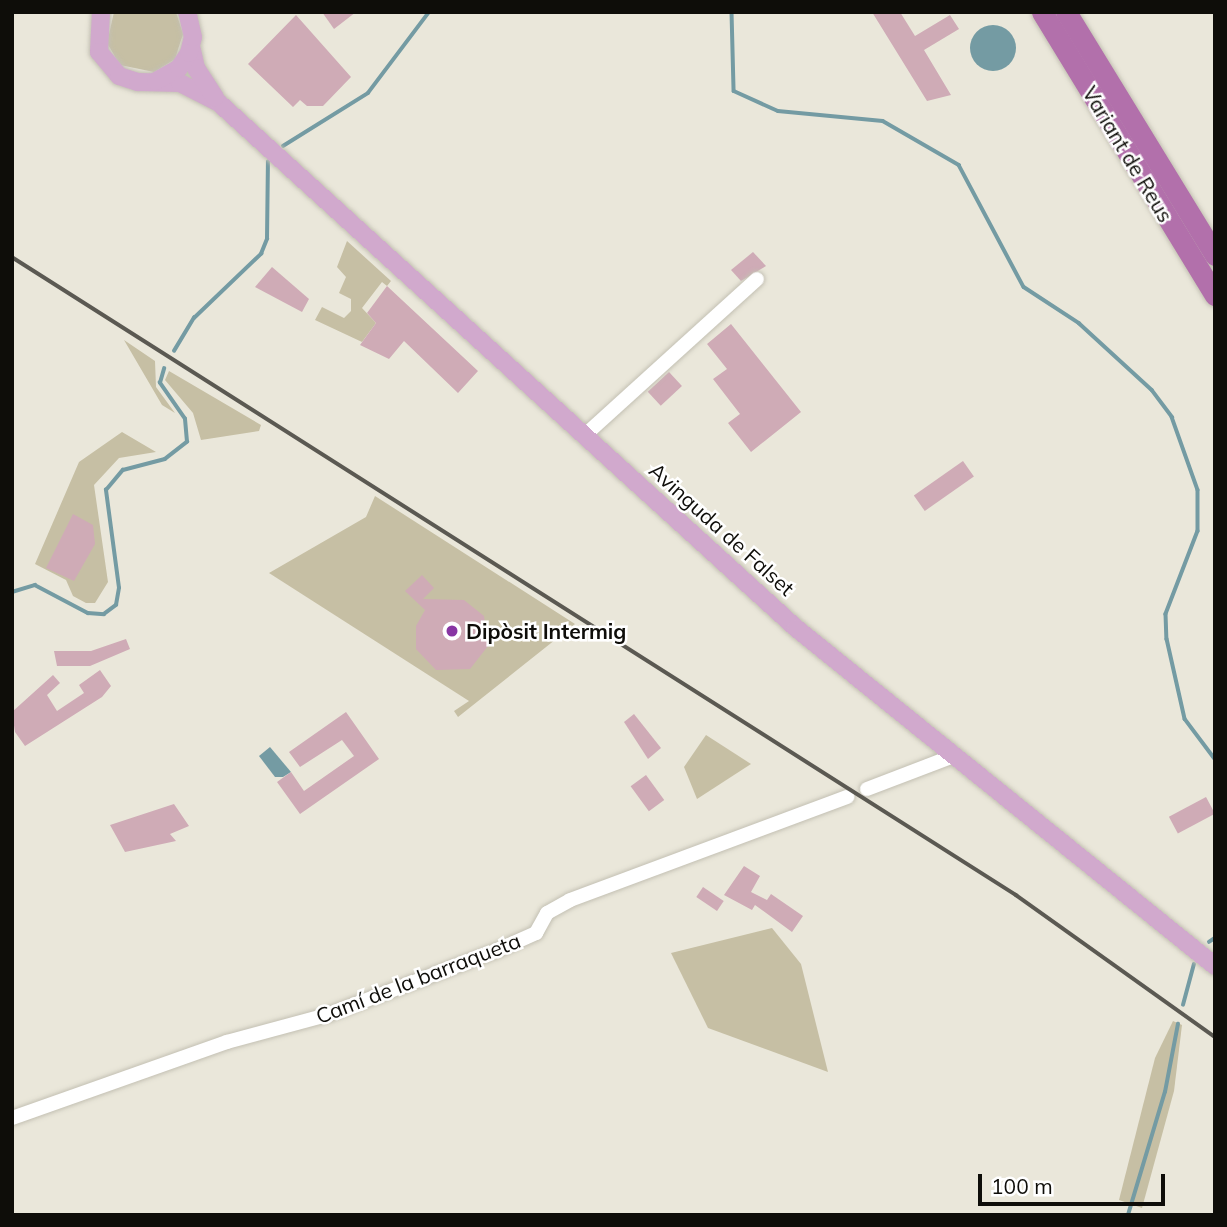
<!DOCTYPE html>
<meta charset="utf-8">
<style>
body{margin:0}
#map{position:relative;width:1227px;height:1227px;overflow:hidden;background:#eae7da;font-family:Mulish,sans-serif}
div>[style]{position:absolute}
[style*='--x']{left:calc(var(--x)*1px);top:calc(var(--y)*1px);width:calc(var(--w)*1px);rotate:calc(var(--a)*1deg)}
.green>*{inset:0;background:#c6bfa4}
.water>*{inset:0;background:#749ba3}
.round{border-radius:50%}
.stream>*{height:3.5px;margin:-1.75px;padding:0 1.75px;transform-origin:1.75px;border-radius:1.75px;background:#749ba3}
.building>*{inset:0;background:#cfabb6;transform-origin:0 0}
.roads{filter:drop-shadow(0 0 2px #c3c0b3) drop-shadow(0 0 2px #c3c0b3)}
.minor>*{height:14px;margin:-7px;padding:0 7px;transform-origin:7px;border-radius:7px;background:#fff}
.major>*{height:18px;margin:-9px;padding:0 9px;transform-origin:9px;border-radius:9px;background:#d1a9cd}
.highway>*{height:21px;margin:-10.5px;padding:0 10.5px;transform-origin:10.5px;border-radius:10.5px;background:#b270ab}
.rail>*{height:3.5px;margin:-1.75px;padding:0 1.75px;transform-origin:1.75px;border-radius:1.75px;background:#5b5952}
.dots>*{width:19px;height:19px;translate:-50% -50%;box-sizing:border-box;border:4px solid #fff;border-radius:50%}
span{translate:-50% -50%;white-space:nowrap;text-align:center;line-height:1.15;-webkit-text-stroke:5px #fff;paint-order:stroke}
.street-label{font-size:21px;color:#0e0d09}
.poi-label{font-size:21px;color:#0e0d09;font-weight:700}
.left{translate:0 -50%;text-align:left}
.frame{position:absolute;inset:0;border:14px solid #0e0d09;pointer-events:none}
.scale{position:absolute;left:978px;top:1174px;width:187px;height:32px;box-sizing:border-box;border:4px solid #0e0d09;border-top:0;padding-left:9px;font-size:21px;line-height:24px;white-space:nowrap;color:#0e0d09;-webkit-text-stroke:5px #fff;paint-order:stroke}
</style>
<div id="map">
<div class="green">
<div style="clip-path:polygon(114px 12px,176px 12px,183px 34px,175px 59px,154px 72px,120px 65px,107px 43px)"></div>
<div style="clip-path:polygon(347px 241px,391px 281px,387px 286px,382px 282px,362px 308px,376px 323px,362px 342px,315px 320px,322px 307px,344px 318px,351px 311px,351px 299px,339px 293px,346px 277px,337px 267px)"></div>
<div style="clip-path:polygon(124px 340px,155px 361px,156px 387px,175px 413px,162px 405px)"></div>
<div style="clip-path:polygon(169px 371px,261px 425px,259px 431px,201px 440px,193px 413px,165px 380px)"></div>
<div style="clip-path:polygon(122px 432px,156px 452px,119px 458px,94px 485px,108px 582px,95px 603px,86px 603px,73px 596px,66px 580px,35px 564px,79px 462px)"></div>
<div style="clip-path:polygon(375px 496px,575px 624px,458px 717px,454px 711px,469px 701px,269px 573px,366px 517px)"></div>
<div style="clip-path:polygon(706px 735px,751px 764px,697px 799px,684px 767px)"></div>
<div style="clip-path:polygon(772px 928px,801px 964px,828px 1072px,708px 1028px,671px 953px)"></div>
<div style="clip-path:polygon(1173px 1021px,1182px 1025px,1174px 1091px,1142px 1208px,1119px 1200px,1155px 1058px)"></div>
</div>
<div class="water">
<div class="round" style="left:970px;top:25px;width:46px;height:46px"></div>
<div style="clip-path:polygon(270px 747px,291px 772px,283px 777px,275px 777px,259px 756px)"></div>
</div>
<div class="stream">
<div style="--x:732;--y:12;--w:79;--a:88.5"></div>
<div style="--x:734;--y:91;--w:48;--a:24.4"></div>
<div style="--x:778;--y:111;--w:105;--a:5.4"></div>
<div style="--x:883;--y:121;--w:88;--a:30.1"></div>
<div style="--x:959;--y:165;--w:138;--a:62"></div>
<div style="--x:1024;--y:287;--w:66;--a:33.2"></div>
<div style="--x:1079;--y:323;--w:99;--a:42.5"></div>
<div style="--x:1152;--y:390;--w:34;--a:53"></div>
<div style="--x:1172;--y:417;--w:77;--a:70.4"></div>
<div style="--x:1198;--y:490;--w:41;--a:90"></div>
<div style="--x:1198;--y:531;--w:89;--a:111.1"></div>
<div style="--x:1166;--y:614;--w:25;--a:88"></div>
<div style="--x:1167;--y:639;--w:82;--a:77.3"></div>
<div style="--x:1185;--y:719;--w:50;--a:53.1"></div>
<div style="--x:283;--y:146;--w:100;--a:-31.9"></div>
<div style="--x:368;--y:93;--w:101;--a:-53"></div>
<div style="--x:174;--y:351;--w:39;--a:-59"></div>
<div style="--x:194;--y:318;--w:93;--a:-43.7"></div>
<div style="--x:261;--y:254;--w:16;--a:-68"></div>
<div style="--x:267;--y:239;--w:77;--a:-89.3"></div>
<div style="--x:12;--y:592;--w:24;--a:-17"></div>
<div style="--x:35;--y:585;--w:60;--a:27.8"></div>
<div style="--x:88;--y:613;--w:16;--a:4"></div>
<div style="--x:104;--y:614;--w:15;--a:-37"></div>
<div style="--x:116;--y:605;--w:17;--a:-80"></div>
<div style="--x:119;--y:588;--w:99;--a:-97.6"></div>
<div style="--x:106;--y:490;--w:26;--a:-50"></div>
<div style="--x:123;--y:470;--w:43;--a:-14.7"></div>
<div style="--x:165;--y:459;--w:28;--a:-38"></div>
<div style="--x:187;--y:442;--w:23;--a:-95"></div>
<div style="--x:185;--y:419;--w:44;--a:-124.8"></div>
<div style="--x:160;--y:383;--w:15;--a:-74"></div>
<div style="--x:1209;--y:942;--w:7;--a:-34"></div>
<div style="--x:1183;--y:1005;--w:42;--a:-75"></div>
<div style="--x:1128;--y:1215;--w:128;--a:-73.3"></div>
<div style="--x:1165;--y:1092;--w:69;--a:-79.2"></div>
</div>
<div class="building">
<div style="clip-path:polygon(322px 12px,356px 12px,334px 29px)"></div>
<div style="clip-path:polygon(872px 12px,900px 12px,915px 36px,950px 15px,959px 29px,924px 50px,951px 95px,927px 101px)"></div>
<div style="clip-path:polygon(296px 15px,351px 77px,323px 106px,307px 106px,300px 100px,293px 107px,248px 64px)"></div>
<div style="clip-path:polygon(753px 252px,766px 266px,741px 281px,731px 270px)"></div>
<div style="clip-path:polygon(272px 267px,309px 299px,302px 312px,255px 287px)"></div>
<div style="clip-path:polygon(387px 286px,478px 371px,458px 393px,404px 341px,389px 359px,360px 345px,376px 323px,367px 313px)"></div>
<div style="clip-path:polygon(731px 324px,801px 412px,751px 452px,728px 423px,740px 414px,713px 379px,727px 369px,707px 344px)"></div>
<div style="left:669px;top:372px;width:19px;height:29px;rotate:47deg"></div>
<div style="left:963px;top:461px;width:19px;height:60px;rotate:55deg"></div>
<div style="clip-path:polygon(73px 514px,93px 525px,95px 544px,74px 581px,46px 568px)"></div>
<div style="clip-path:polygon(422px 575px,434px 588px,423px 599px,464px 600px,484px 616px,488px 646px,470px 669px,436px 670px,416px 649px,416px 626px,425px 610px,405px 591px)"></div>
<div style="clip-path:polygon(126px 639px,130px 649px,90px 666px,57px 666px,54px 651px,91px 651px)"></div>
<div style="clip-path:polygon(100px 670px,111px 686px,102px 697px,25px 746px,15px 732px,12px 712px,53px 675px,60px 683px,47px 695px,57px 711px,84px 693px,79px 685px)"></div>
<div style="clip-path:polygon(346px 712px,379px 759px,300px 814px,277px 782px,291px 772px,304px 791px,354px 756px,342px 740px,300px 767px,289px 752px)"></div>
<div style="clip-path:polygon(634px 714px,661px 748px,648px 759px,624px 722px)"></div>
<div style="left:646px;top:775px;width:31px;height:19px;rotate:54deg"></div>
<div style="left:1206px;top:797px;width:19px;height:42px;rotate:62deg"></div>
<div style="clip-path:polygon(174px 804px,189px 826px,170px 834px,176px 841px,125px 852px,110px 825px)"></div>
<div style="clip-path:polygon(744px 866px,760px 876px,751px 892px,767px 900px,771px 894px,803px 916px,792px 932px,755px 905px,752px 910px,724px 895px)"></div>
<div style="left:703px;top:887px;width:25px;height:12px;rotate:34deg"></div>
</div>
<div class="roads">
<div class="minor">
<div style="--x:585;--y:435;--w:232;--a:-42.2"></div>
<div style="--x:867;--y:789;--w:90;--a:-20.9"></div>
<div style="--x:12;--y:1118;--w:228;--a:-19.5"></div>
<div style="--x:227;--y:1042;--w:104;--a:-15.1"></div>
<div style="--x:327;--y:1015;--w:183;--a:-20.8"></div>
<div style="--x:498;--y:950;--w:42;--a:-24.1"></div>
<div style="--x:536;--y:933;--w:23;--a:-61"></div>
<div style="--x:547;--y:913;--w:26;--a:-29"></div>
<div style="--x:570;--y:900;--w:296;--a:-20.4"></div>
</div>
<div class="major">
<div style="--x:101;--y:12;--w:40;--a:92.9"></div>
<div style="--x:99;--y:52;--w:31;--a:50"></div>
<div style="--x:119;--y:76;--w:20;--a:18"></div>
<div style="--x:138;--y:82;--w:42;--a:1.4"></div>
<div style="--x:180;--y:83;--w:44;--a:27.1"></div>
<div style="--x:219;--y:103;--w:780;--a:42.3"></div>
<div style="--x:796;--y:628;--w:538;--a:38.89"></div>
<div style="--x:191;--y:46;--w:23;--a:77"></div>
<div style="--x:196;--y:68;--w:35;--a:57"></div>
<div style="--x:156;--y:81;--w:26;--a:-29"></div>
<div style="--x:179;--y:68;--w:18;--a:-56"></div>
<div style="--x:189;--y:53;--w:16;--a:-76"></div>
<div style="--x:193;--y:37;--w:26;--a:-103"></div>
</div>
<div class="highway">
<div style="--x:1042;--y:12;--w:332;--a:58.6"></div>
<div style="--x:1066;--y:12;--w:285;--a:58.5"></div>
</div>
</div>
<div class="rail">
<div style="--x:12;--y:257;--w:1190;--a:32.43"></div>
<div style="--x:1016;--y:895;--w:244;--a:35.5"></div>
</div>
<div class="dots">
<div style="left:452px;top:631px;background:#8835a3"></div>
</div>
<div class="street-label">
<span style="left:1128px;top:154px;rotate:59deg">Variant de Reus</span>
<span style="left:722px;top:529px;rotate:42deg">Avinguda de Falset</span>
<span style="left:418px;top:978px;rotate:-21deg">Camí de la barraqueta</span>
</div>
<div class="poi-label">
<span class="left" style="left:466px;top:631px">Dipòsit Intermig</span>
</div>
<div class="frame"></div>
<div class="scale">100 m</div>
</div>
